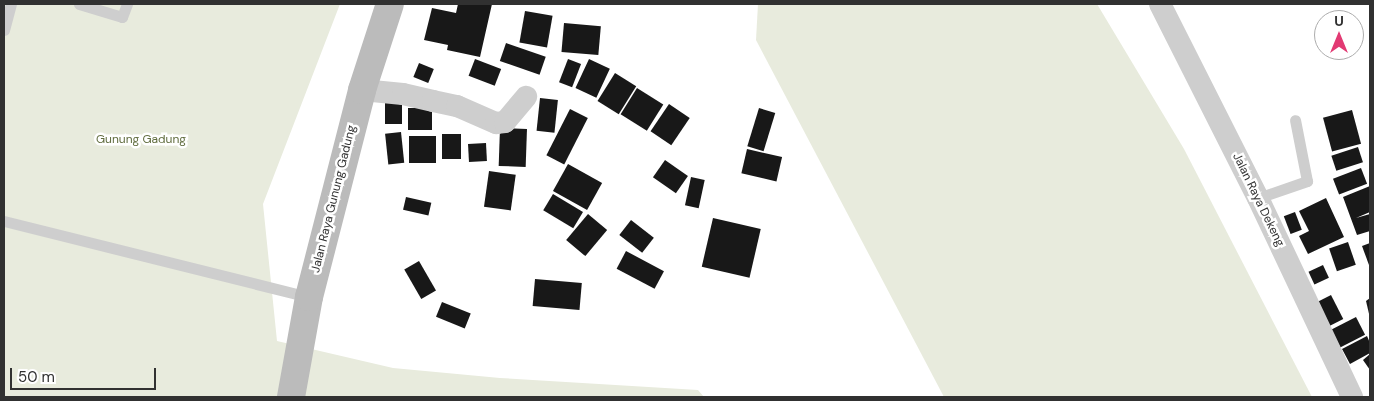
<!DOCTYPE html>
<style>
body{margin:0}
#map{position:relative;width:1374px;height:401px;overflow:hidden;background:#fff;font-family:"DM Sans",sans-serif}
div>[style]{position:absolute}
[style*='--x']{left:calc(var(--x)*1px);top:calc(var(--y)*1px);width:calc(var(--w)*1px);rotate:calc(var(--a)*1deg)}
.green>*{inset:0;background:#e8ebdd}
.building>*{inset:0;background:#181818;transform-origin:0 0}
.lane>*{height:11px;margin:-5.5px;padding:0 5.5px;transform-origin:5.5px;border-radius:5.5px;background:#cecece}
.street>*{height:22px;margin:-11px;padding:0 11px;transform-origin:11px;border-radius:11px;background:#cecece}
.secondary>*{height:28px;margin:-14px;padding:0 14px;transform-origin:14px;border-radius:14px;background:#bbb}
span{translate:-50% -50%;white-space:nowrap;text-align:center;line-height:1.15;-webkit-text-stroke:5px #fff;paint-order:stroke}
.park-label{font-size:12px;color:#616d3f}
.street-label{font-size:12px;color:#313131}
.frame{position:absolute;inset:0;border:5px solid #313131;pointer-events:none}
.north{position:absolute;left:1314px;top:10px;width:50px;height:50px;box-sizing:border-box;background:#fff;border:1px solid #adadad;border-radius:50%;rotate:0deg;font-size:14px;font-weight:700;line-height:20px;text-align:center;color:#313131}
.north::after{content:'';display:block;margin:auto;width:18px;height:22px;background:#e23a73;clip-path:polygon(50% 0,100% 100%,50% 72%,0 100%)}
.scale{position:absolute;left:10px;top:368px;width:146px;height:22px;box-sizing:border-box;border:2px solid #313131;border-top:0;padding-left:6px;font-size:15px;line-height:18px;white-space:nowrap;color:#313131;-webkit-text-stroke:4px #fff;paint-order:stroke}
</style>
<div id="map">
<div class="green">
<div style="clip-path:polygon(4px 4px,340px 4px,263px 204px,277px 341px,393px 368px,500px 378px,698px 390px,704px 397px,4px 397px)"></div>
<div style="clip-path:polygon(758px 4px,1097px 4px,1184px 149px,1312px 397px,944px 397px,756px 40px)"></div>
</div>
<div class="building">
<div style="clip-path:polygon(458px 4px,492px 4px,480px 57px,447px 50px,448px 45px,424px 40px,432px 8px,456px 13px)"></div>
<div style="left:525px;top:11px;width:28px;height:32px;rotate:10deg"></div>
<div style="left:564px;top:23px;width:37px;height:29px;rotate:5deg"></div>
<div style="left:506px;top:43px;width:42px;height:19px;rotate:19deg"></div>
<div style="left:475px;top:59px;width:28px;height:18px;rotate:21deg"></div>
<div style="left:568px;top:59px;width:14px;height:25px;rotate:21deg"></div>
<div style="left:589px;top:59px;width:23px;height:32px;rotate:25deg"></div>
<div style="left:419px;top:63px;width:16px;height:15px;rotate:22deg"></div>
<div style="left:615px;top:73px;width:25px;height:33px;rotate:32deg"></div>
<div style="left:637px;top:88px;width:31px;height:31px;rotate:32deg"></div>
<div style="left:540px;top:98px;width:18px;height:33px;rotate:6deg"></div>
<div style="left:385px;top:99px;width:17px;height:25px"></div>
<div style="left:669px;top:104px;width:25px;height:33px;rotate:34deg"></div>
<div style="left:408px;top:108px;width:24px;height:22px"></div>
<div style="left:759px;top:108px;width:17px;height:40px;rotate:17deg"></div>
<div style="left:570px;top:109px;width:20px;height:52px;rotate:27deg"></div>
<div style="left:1352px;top:110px;width:35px;height:30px;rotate:75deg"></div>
<div style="left:500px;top:128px;width:27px;height:38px;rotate:2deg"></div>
<div style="left:401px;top:132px;width:31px;height:16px;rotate:84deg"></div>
<div style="left:461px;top:134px;width:25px;height:19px;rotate:90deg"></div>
<div style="left:409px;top:136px;width:27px;height:27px"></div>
<div style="left:486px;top:143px;width:18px;height:18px;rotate:87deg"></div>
<div style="left:1358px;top:147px;width:16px;height:28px;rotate:72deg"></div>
<div style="left:747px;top:149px;width:36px;height:25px;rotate:13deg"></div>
<div style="left:665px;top:160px;width:28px;height:21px;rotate:35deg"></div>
<div style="left:568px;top:164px;width:39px;height:31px;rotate:29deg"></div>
<div style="left:1361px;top:168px;width:17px;height:30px;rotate:69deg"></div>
<div style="left:489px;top:171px;width:27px;height:36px;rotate:8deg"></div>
<div style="left:691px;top:177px;width:14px;height:29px;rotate:12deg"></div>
<div style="clip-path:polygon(1370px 186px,1370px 212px,1356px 218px,1370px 214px,1370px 231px,1357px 235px,1343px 197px)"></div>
<div style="left:553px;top:194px;width:35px;height:19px;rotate:31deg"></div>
<div style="left:406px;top:197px;width:26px;height:13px;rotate:13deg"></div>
<div style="clip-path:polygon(1326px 198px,1344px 237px,1308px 254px,1299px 236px,1309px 231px,1299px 211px)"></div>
<div style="left:1295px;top:212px;width:19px;height:12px;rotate:69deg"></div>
<div style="left:588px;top:214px;width:25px;height:34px;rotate:40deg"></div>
<div style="left:713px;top:218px;width:49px;height:50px;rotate:13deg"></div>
<div style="left:631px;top:220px;width:29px;height:19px;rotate:38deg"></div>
<div style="left:1348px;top:242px;width:24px;height:20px;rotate:71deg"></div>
<div style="clip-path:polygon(1370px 243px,1370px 264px,1369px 265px,1362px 246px)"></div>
<div style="left:626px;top:251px;width:43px;height:20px;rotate:28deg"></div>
<div style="left:419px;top:261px;width:34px;height:17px;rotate:60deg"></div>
<div style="left:1323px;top:265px;width:14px;height:16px;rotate:65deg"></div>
<div style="left:535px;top:279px;width:47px;height:27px;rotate:5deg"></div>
<div style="left:1331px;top:295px;width:27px;height:16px;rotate:63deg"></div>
<div style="clip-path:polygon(1370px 298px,1370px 318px,1366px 301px)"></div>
<div style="left:442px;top:302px;width:31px;height:16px;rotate:22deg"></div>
<div style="left:1356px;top:317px;width:20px;height:28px;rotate:63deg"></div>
<div style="clip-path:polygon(1367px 336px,1370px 343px,1370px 353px,1350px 364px,1342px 349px)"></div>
<div style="clip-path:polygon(1370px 354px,1370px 370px,1363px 360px)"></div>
</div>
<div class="lane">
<div style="--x:79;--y:4;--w:45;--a:16.8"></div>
<div style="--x:122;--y:17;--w:14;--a:-69"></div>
<div style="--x:4;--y:30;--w:27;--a:-75"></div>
<div style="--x:1258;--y:198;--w:52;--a:-19.1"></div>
<div style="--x:1307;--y:181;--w:62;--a:-101.1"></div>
<div style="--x:4;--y:221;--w:314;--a:14"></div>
</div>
<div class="street">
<div style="--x:1160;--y:4;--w:217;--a:63.2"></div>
<div style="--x:1258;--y:198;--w:220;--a:64.7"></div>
<div style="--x:362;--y:90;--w:41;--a:5.6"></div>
<div style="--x:403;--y:94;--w:31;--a:13"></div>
<div style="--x:433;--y:101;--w:25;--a:12"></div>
<div style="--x:457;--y:106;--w:43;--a:23.6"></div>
<div style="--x:496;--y:123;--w:9;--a:-6"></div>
<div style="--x:505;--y:122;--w:33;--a:-50"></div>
</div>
<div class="secondary">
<div style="--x:291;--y:397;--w:102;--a:-79.8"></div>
<div style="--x:309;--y:297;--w:214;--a:-75.6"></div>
<div style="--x:362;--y:90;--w:90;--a:-72"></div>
</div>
<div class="park-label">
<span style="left:141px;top:140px">Gunung Gadung</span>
</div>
<div class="street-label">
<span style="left:334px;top:199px;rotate:-76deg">Jalan Raya Gunung Gadung</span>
<span style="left:1258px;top:200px;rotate:64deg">Jalan Raya Dekeng</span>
</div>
<div class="frame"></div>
<div class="north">U</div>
<div class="scale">50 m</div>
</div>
